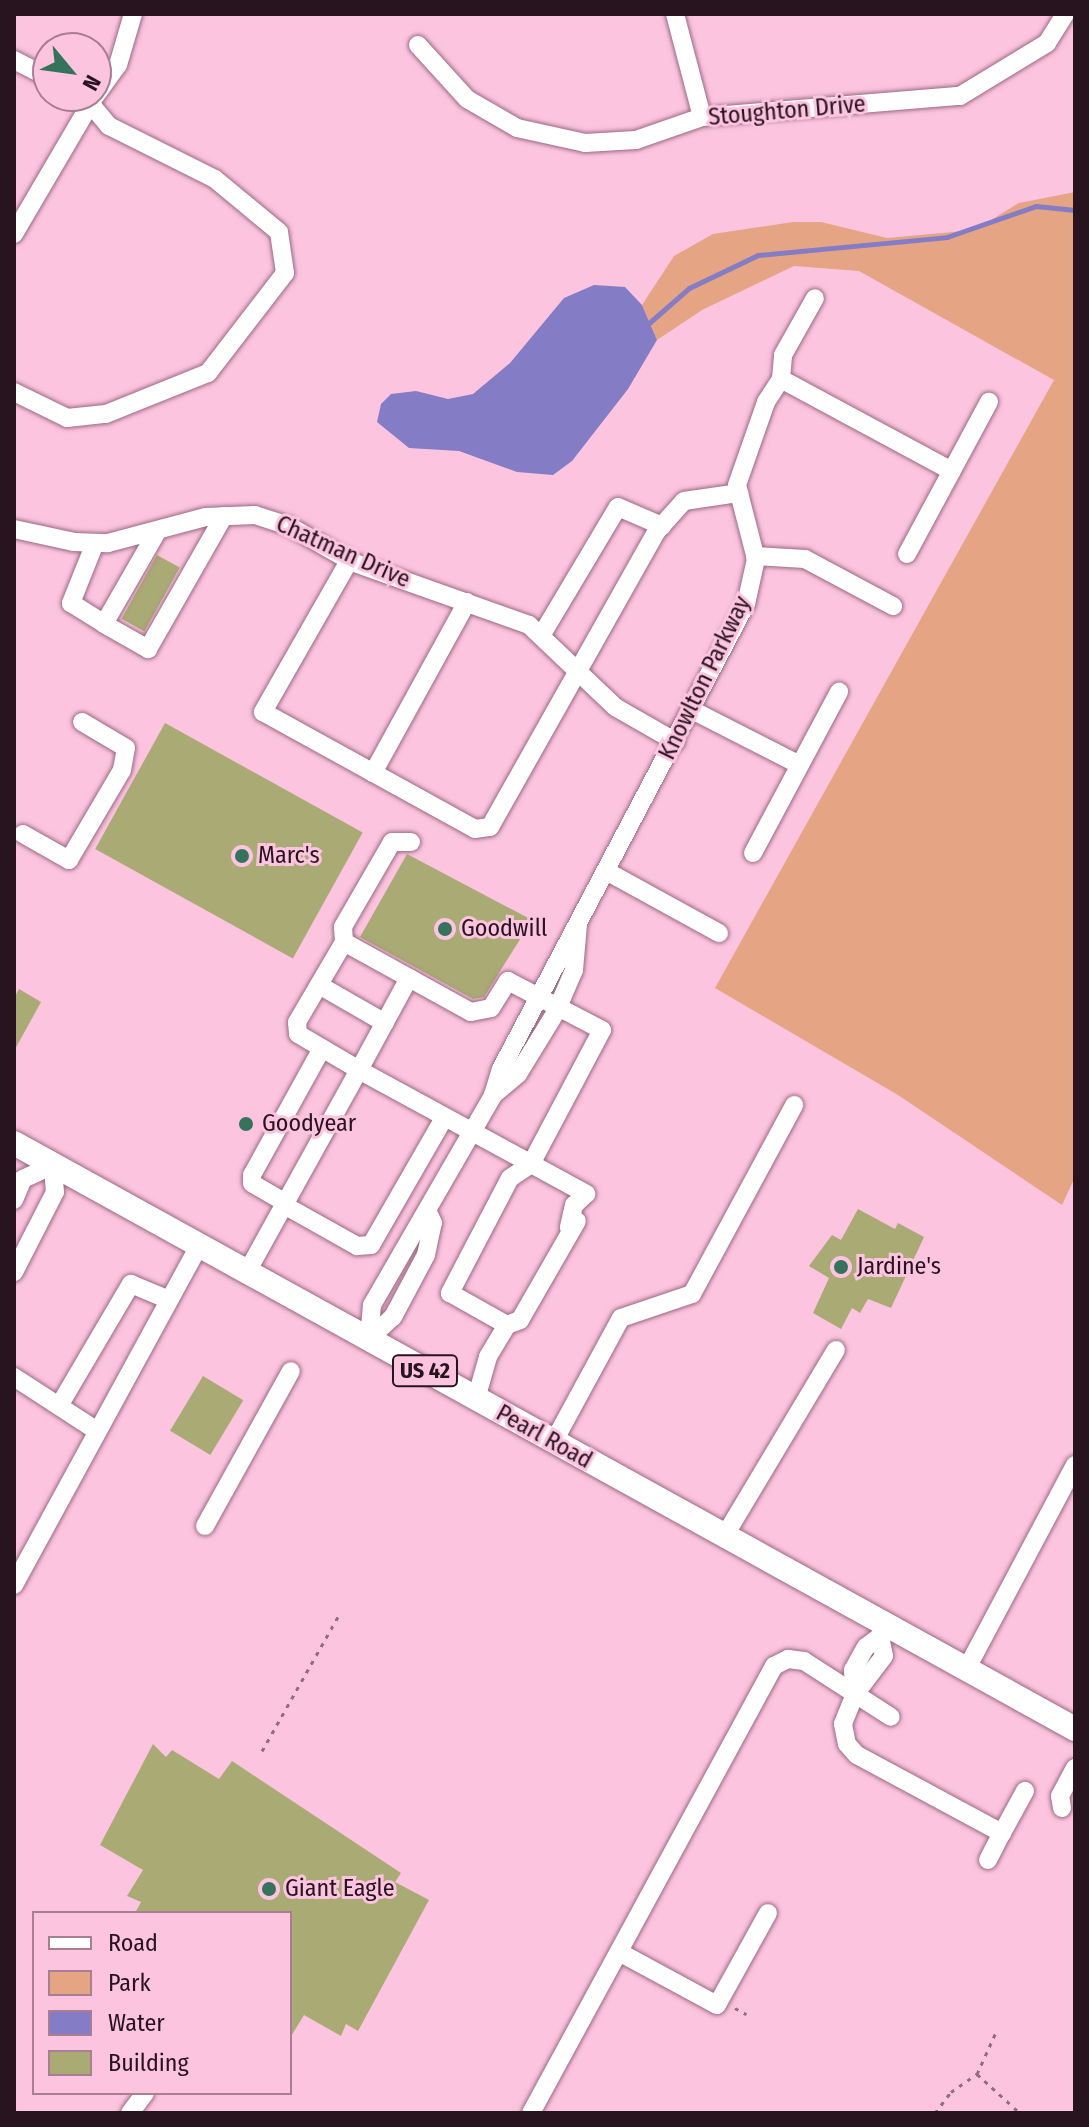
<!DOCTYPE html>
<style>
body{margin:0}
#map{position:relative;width:1089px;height:2127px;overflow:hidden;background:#fcc4df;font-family:"Fira Sans Condensed",sans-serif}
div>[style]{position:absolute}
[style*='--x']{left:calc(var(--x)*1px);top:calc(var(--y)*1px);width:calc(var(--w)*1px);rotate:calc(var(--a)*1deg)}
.green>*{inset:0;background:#e5a483}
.water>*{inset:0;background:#847cc5}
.stream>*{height:5px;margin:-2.5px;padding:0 2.5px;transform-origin:2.5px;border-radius:2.5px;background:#847cc5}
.building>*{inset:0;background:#aaaa75;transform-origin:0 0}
.path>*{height:3px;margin-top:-1.5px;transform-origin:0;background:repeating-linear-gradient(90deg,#926c7f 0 4px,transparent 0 10px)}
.roads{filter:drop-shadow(0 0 2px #9b6982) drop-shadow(0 0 2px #9b6982)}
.minor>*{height:18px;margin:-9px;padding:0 9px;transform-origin:9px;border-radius:9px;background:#fff}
.major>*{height:24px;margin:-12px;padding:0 12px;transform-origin:12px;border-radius:12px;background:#fff}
.dots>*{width:22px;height:22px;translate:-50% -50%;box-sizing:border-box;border:4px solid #fcc4df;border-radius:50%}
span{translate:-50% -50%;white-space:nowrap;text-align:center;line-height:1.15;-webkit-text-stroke:6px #fcc4df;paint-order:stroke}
.shield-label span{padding:2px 6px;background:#fcc4df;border:2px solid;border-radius:6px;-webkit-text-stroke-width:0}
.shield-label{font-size:22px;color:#28141e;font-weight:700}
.street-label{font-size:24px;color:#28141e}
.poi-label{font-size:24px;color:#28141e}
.left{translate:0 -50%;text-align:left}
.frame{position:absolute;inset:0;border:16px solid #28141e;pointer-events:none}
.legend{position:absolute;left:32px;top:1911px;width:260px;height:184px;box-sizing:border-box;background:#fcc4df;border:2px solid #a77e92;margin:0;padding:10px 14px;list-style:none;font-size:24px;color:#28141e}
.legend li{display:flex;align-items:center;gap:16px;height:40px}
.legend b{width:40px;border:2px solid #a77e92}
.north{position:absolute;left:32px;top:32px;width:80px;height:80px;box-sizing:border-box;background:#fcc4df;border:2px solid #a77e92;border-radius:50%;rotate:119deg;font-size:22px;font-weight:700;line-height:32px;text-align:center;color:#28141e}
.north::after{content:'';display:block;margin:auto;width:28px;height:36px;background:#36735d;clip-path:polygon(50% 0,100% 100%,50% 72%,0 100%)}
</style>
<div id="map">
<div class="green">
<div style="clip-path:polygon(1075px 192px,1075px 1177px,1062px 1205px,898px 1095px,715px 988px,1054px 380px,859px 271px,794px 266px,702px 310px,657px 340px,642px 305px,674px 256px,713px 234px,793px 222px,821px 222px,887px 238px,975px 230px,1019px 203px)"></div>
</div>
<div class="water">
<div style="clip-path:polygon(594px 285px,625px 287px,642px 305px,657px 340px,628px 389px,572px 461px,553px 475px,517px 472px,459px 451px,409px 448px,377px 422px,381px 404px,391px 394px,416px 391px,448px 399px,473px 394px,510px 363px,564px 298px)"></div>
</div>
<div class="stream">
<div style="--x:649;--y:323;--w:53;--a:-41.2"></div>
<div style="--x:689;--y:288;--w:76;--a:-25.6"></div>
<div style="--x:758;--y:255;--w:190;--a:-5.4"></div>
<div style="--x:947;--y:237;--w:94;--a:-19.2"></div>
<div style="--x:1036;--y:206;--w:39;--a:6"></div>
</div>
<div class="building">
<div style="left:157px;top:555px;width:26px;height:73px;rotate:29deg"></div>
<div style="left:165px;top:723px;width:226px;height:144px;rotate:29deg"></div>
<div style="clip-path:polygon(407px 854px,532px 920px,484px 997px,473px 999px,360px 937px)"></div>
<div style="clip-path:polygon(19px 989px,41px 1002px,14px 1051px,14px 998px)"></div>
<div style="clip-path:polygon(858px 1209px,895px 1229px,898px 1223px,924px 1237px,891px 1308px,868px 1299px,860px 1313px,852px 1308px,841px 1329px,813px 1313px,829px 1278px,809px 1266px,832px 1235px,841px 1240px)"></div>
<div style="left:203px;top:1376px;width:47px;height:64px;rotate:31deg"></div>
<div style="clip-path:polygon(153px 1744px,166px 1757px,172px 1750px,219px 1779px,232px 1761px,401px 1873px,395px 1882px,429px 1900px,358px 2031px,346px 2024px,341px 2036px,304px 2015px,290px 2038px,290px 1913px,135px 1913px,141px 1902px,127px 1896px,143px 1870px,100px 1845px)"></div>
</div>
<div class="path">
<div style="--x:262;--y:1751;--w:156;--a:-60.5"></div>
<div style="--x:735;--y:2008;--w:13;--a:29"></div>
<div style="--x:977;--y:2074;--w:58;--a:42.2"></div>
<div style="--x:935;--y:2113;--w:26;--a:-53"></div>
<div style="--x:951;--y:2092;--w:32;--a:-35"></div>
<div style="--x:977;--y:2074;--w:48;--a:-65.6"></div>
</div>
<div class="roads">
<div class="minor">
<div style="--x:675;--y:14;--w:106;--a:75.3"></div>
<div style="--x:418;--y:45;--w:73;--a:47.8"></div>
<div style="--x:467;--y:99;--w:58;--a:30.1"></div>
<div style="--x:517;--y:128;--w:70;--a:12.4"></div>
<div style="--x:585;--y:143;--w:51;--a:-3.4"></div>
<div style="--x:636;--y:140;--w:70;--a:-19.2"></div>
<div style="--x:702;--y:117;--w:259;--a:-4.7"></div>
<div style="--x:960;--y:96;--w:102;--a:-31.3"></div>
<div style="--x:1047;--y:43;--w:34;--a:-58"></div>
<div style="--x:14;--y:60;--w:38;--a:27"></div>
<div style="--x:96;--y:95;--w:37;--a:-54"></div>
<div style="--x:118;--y:65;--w:53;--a:-73.6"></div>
<div style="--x:14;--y:234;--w:160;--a:-59.6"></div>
<div style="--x:781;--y:379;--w:194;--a:28.3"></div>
<div style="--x:781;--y:379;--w:24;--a:-85"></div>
<div style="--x:783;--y:355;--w:65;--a:-60.7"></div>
<div style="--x:14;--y:392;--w:59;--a:26.1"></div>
<div style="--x:67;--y:418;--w:39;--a:-6"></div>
<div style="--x:106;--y:414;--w:110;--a:-21.9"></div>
<div style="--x:208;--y:373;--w:126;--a:-52.4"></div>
<div style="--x:285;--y:273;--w:41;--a:-98.3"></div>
<div style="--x:279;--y:232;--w:83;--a:-140.4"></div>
<div style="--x:215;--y:179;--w:119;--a:-153.4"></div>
<div style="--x:109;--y:126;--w:39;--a:-130"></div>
<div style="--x:14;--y:529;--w:61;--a:12.2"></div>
<div style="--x:74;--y:542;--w:34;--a:2"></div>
<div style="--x:108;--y:543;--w:101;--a:-14.9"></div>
<div style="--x:206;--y:517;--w:49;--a:-2.3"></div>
<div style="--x:255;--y:515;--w:36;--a:18"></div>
<div style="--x:289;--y:526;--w:73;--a:29.7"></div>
<div style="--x:352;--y:562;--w:188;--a:19.6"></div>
<div style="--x:529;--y:625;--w:119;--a:43.6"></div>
<div style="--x:615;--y:707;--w:70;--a:29.8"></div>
<div style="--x:158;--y:530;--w:108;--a:119.9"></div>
<div style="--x:104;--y:624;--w:51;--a:29.6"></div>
<div style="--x:148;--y:649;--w:153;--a:-60.3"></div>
<div style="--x:95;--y:543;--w:65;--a:111.8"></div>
<div style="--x:71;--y:603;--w:39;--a:32"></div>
<div style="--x:907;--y:554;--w:173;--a:-61.7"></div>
<div style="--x:755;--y:556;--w:50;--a:3.4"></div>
<div style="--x:805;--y:559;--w:100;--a:28.1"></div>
<div style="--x:349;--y:561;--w:174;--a:119.7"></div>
<div style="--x:263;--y:712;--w:242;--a:28.9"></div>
<div style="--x:475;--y:829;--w:15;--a:-8"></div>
<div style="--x:490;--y:827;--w:340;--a:-60.6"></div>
<div style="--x:657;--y:531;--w:40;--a:-48"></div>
<div style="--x:684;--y:501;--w:56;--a:-8.3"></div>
<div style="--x:541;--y:636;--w:150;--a:-59.2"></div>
<div style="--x:618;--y:507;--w:48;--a:23.4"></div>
<div style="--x:692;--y:710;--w:121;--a:27"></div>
<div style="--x:373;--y:773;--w:195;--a:-61.2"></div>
<div style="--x:23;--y:834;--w:53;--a:29.5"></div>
<div style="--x:69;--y:860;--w:104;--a:-59.5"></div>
<div style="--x:122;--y:770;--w:22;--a:-80"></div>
<div style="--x:126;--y:748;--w:51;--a:-149.4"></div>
<div style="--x:411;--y:842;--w:19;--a:180"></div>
<div style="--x:392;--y:842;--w:98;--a:120"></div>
<div style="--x:343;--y:927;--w:15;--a:86"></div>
<div style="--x:344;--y:942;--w:145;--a:28.9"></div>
<div style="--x:471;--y:1012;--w:20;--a:-11"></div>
<div style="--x:491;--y:1008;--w:32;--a:-58"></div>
<div style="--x:508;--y:981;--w:106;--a:27.5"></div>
<div style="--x:602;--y:1030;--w:152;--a:117.9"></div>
<div style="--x:531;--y:1164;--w:25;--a:146"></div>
<div style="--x:510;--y:1178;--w:130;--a:117.6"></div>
<div style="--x:450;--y:1293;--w:65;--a:29.3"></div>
<div style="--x:507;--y:1325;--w:37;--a:121"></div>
<div style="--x:488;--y:1357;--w:44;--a:105.9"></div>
<div style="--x:753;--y:853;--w:183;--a:-61.9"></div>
<div style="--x:606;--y:871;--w:129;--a:28.8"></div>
<div style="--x:344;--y:942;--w:93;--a:120.4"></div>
<div style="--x:297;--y:1022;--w:12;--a:85"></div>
<div style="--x:298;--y:1034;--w:71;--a:30.5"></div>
<div style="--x:359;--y:1070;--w:105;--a:-61.5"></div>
<div style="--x:319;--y:985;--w:76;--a:29.9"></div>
<div style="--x:493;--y:1095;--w:33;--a:-40"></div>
<div style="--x:518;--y:1074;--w:73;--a:-58.5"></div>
<div style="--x:556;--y:1012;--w:46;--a:-66.8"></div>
<div style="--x:574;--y:970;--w:46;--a:-85"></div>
<div style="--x:14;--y:1200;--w:23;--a:-67"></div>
<div style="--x:23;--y:1179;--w:33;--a:-25"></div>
<div style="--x:53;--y:1165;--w:27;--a:86"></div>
<div style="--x:55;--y:1192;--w:90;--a:117.1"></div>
<div style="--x:286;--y:1203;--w:39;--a:-150"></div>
<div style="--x:252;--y:1183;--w:8;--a:-90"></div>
<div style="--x:252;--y:1175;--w:145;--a:-61.1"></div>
<div style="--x:284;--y:1205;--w:84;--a:29.3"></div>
<div style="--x:357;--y:1246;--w:14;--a:-4"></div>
<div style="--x:371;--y:1245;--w:146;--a:-60.1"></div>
<div style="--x:247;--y:1272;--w:231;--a:-61"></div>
<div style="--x:359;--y:1070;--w:259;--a:28.6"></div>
<div style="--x:586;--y:1194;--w:16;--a:137"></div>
<div style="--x:574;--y:1205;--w:23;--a:103"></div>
<div style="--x:507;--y:1325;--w:14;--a:-21"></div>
<div style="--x:520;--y:1320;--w:114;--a:-60.1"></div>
<div style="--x:369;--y:1339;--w:34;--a:-85"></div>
<div style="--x:372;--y:1305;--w:242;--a:-60"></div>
<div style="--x:493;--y:1095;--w:27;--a:-73"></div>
<div style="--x:501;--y:1069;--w:526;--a:-62.22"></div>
<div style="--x:746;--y:604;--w:46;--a:-77.5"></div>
<div style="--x:756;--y:559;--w:76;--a:-104.4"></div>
<div style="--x:737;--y:485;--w:88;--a:-70.7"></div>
<div style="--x:766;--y:402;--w:27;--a:-57"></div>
<div style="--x:369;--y:1339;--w:33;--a:-43"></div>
<div style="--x:393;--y:1317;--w:70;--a:-62"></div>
<div style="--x:426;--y:1255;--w:33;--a:-78"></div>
<div style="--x:433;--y:1223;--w:14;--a:-115"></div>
<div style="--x:14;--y:1377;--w:99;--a:33"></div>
<div style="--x:59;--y:1406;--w:142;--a:-59.5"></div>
<div style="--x:131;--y:1284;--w:41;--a:22.8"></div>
<div style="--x:553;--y:1443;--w:142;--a:-61.5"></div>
<div style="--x:621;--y:1318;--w:75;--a:-18.7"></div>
<div style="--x:692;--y:1294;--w:215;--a:-61.6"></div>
<div style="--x:205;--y:1526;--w:177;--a:-61"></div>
<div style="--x:724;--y:1537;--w:218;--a:-59.1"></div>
<div style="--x:14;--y:1585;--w:386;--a:-61.4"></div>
<div style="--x:881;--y:1641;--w:15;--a:79"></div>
<div style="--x:884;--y:1656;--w:48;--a:127.3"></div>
<div style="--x:855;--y:1694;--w:32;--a:112"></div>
<div style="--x:843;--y:1724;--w:20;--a:79"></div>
<div style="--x:847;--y:1744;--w:15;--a:48"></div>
<div style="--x:857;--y:1755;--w:165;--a:28.3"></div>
<div style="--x:1002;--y:1833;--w:48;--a:-61.3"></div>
<div style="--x:967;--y:1668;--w:230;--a:-62"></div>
<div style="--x:855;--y:1694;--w:24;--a:-95"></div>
<div style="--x:853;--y:1670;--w:26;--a:-61"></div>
<div style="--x:866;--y:1647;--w:25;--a:-37"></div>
<div style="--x:1062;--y:1808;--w:12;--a:-99"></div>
<div style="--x:1060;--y:1796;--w:32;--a:-62"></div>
<div style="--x:988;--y:1860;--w:30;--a:-63"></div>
<div style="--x:619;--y:1952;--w:111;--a:28.4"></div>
<div style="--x:717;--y:2005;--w:105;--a:-61"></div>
<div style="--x:130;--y:2113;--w:25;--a:-53"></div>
<div style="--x:531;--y:2113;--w:509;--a:-61.47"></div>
<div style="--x:774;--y:1666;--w:16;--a:-27"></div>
<div style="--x:788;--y:1659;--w:16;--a:7"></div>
<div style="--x:804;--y:1661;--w:103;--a:32.8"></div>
</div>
<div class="major">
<div style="--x:14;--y:1143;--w:1212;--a:28.91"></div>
</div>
</div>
<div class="dots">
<div style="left:242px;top:856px;background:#36735d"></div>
<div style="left:445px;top:929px;background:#36735d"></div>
<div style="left:246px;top:1124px;background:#36735d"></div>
<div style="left:841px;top:1267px;background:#36735d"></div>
<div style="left:269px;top:1889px;background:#36735d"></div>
</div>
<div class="shield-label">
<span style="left:425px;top:1371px">US 42</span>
</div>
<div class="street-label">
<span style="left:787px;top:111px;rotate:-5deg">Stoughton Drive</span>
<span style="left:343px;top:552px;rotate:24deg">Chatman Drive</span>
<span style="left:705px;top:678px;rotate:-64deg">Knowlton Parkway</span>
<span style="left:544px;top:1437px;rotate:29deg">Pearl Road</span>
</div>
<div class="poi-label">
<span class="left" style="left:258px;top:856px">Marc's</span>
<span class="left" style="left:461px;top:929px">Goodwill</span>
<span class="left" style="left:262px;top:1124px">Goodyear</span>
<span class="left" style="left:857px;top:1267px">Jardine's</span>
<span class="left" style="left:285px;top:1889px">Giant Eagle</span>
</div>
<div class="frame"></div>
<ul class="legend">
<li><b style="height:10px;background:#fff"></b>Road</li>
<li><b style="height:22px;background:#e5a483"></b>Park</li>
<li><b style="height:22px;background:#847cc5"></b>Water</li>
<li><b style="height:22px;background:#aaaa75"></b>Building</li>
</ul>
<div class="north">N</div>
</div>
